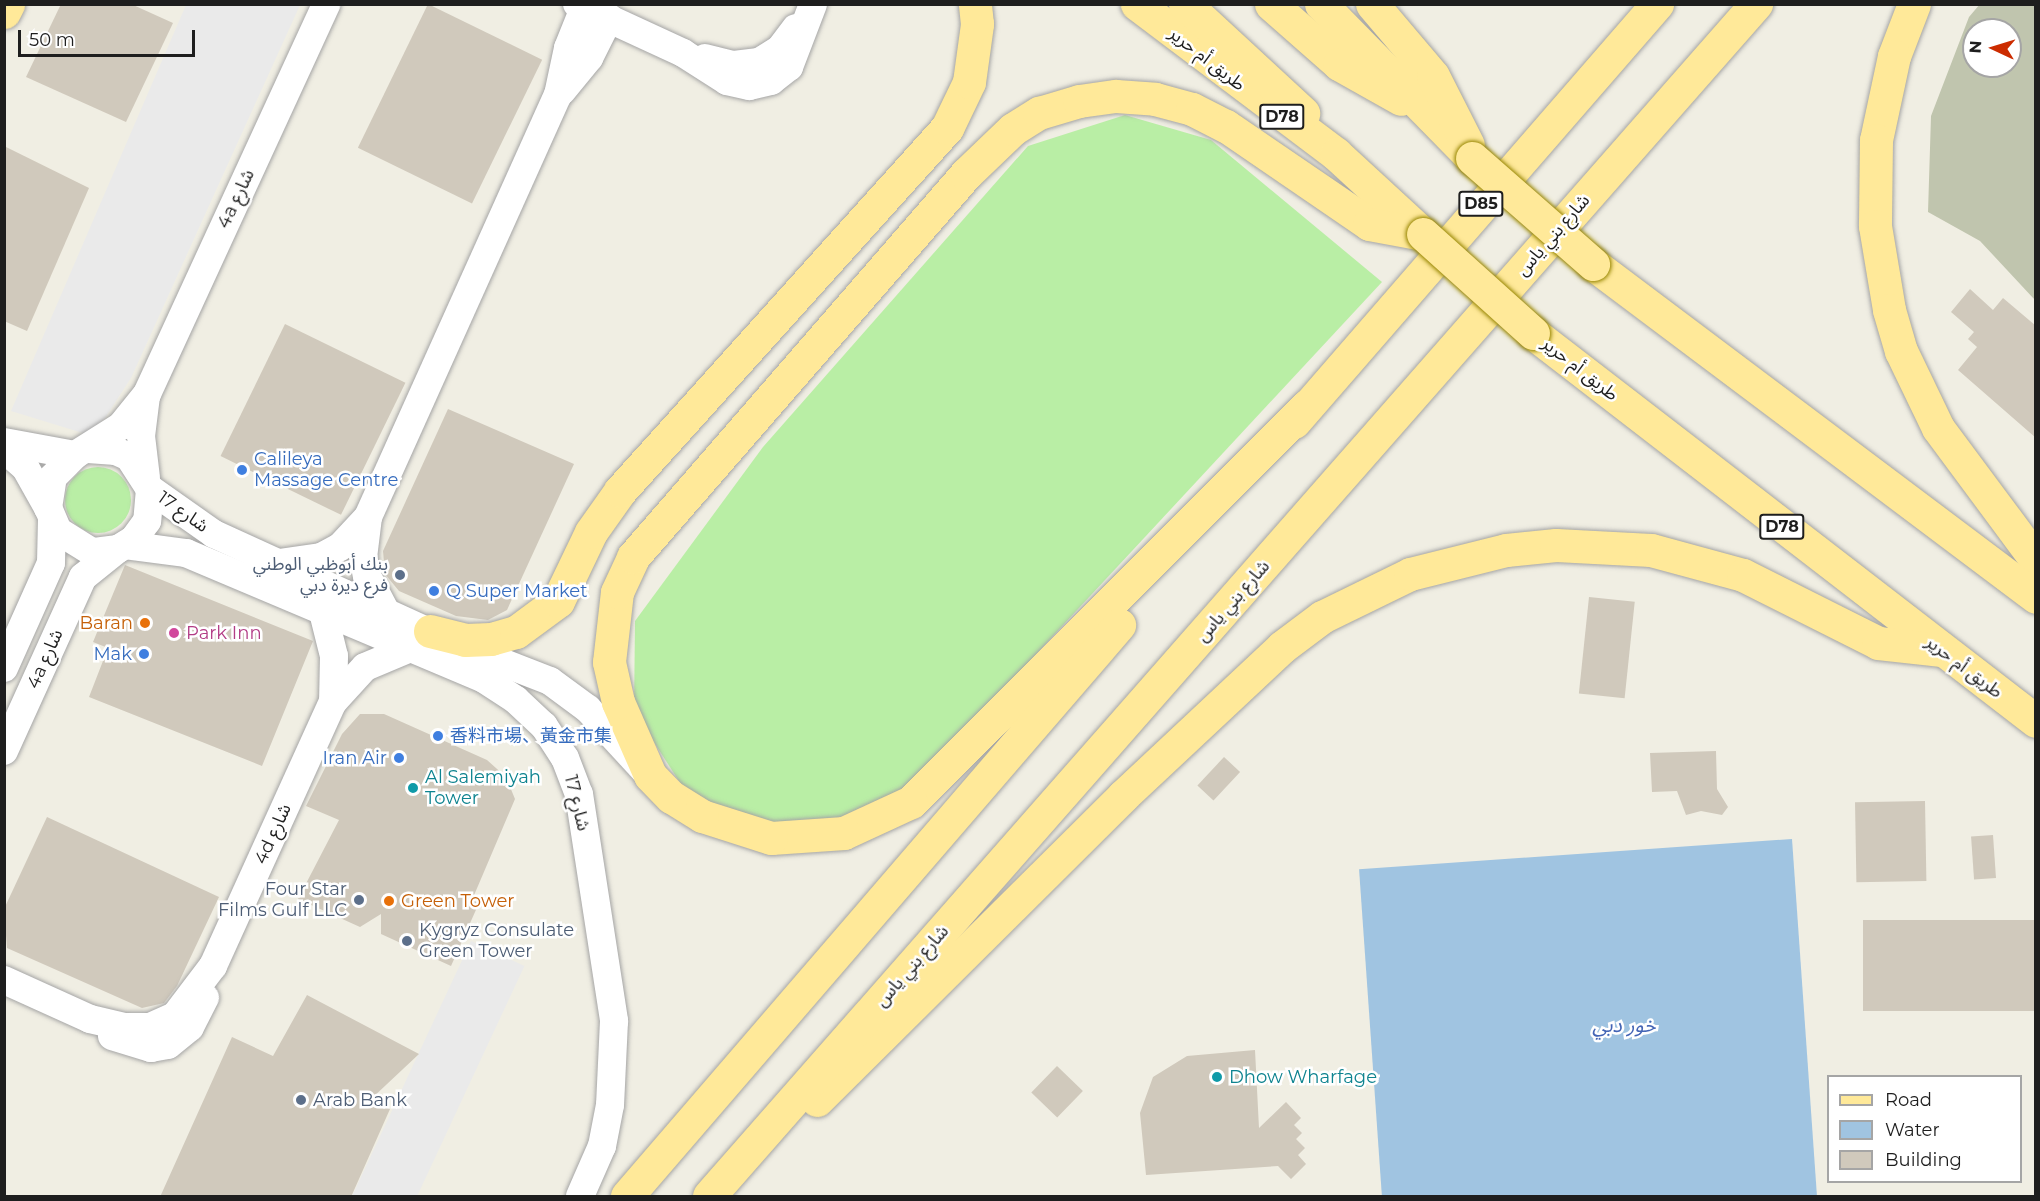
<!DOCTYPE html>
<meta charset="utf-8">
<style>
body{margin:0}
#map{position:relative;width:2040px;height:1201px;overflow:hidden;background:#f0eee3;font-family:Montserrat,"Noto Sans Arabic","Noto Sans SC",sans-serif}
div>[style]{position:absolute}
[style*='--x']{left:calc(var(--x)*1px);top:calc(var(--y)*1px);width:calc(var(--w)*1px);rotate:calc(var(--a)*1deg)}
.construction>*{inset:0;background:#c0c5ae}
.grass>*{inset:0;background:#b9eea5}
.round{border-radius:50%}
.parking>*{inset:0;background:#eaeaea;transform-origin:0 0}
.water>*{inset:0;background:#a0c4e1;transform-origin:0 0}
.building>*{inset:0;background:#d0c9bc;transform-origin:0 0}
.roads{filter:drop-shadow(0 0 2px #a5a5a5) drop-shadow(0 0 2px #a5a5a5)}
.minor>*{height:28px;margin:-14px;padding:0 14px;transform-origin:14px;border-radius:14px;background:#fff}
.major>*{height:33px;margin:-16.5px;padding:0 16.5px;transform-origin:16.5px;border-radius:16.5px;background:#ffe999}
.bridges{filter:drop-shadow(0 0 2px #988600) drop-shadow(0 0 2px #988600)}
.major-bridge>*{height:33px;margin:-16.5px;padding:0 16.5px;transform-origin:16.5px;border-radius:16.5px;background:#ffe999}
.dots>*{width:16px;height:16px;translate:-50% -50%;box-sizing:border-box;border:3px solid #fff;border-radius:50%}
span{translate:-50% -50%;white-space:nowrap;text-align:center;line-height:1.15;-webkit-text-stroke:5px #fff;paint-order:stroke}
.shield-label span{padding:2px 4px;background:#fff;border:2px solid;border-radius:4px;-webkit-text-stroke-width:0}
.shield-label{font-size:16px;color:#1e1e1e;font-weight:700}
.street-label{font-size:18px;color:#1e1e1e}
.shop-label{font-size:18px;color:#366cbe}
.left{translate:0 -50%;text-align:left}
.right{translate:-100% -50%;text-align:right}
.service-label{font-size:18px;color:#4e5e75}
.food-label{font-size:18px;color:#c56008}
.hotel-label{font-size:18px;color:#b23c85}
.culture-label{font-size:18px;color:#0d838f}
.water-label{font-size:20px;color:#4364b5;font-style:italic}
.frame{position:absolute;inset:0;border:6px solid #1e1e1e;pointer-events:none}
.legend{position:absolute;left:1827px;top:1075px;width:195px;height:108px;box-sizing:border-box;background:#fff;border:2px solid #a5a5a5;margin:0;padding:8px 10px;list-style:none;font-size:18px;color:#1e1e1e}
.legend li{display:flex;align-items:center;gap:12px;height:30px}
.legend b{width:30px;border:2px solid #a5a5a5}
.north{position:absolute;left:1962px;top:18px;width:60px;height:60px;box-sizing:border-box;background:#fff;border:2px solid #a5a5a5;border-radius:50%;rotate:274deg;font-size:16px;font-weight:700;line-height:24px;text-align:center;color:#1e1e1e}
.north::after{content:'';display:block;margin:auto;width:21px;height:27px;background:#cc2c00;clip-path:polygon(50% 0,100% 100%,50% 72%,0 100%)}
.scale{position:absolute;left:18px;top:30px;width:177px;height:27px;box-sizing:border-box;border:3px solid #1e1e1e;border-top:0;padding-left:8px;font-size:18px;line-height:21px;white-space:nowrap;color:#1e1e1e;-webkit-text-stroke:4px #fff;paint-order:stroke}
</style>
<div id="map">
<div class="construction">
<div style="clip-path:polygon(evenodd,1980px 4px,2035px 5px,2035px 300px,1980px 241px,1928px 212px,1931px 116px,1969px 17px,1980px 4px,1974px 30px,2010px 30px,2010px 66px,1974px 66px,1974px 30px)"></div>
</div>
<div class="grass">
<div style="clip-path:polygon(1125px 115px,1211px 140px,1382px 282px,895px 806px,826px 834px,734px 816px,684px 789px,634px 711px,635px 621px,763px 447px,1028px 146px)"></div>
<div class="round" style="left:65px;top:467px;width:66px;height:66px"></div>
</div>
<div class="parking">
<div style="clip-path:polygon(186px 5px,300px 5px,131px 378px,105px 418px,86px 434px,11px 411px)"></div>
<div style="left:471px;top:941px;width:59px;height:281px;rotate:25deg"></div>
</div>
<div class="water">
<div style="left:1792px;top:839px;width:358px;height:434px;rotate:86deg"></div>
</div>
<div class="building">
<div style="clip-path:polygon(61px 4px,131px 4px,173px 23px,126px 122px,26px 77px)"></div>
<div style="left:428px;top:4px;width:127px;height:160px;rotate:26deg"></div>
<div style="clip-path:polygon(4px 146px,89px 188px,27px 331px,4px 321px)"></div>
<div style="clip-path:polygon(1970px 289px,1993px 310px,2003px 298px,2036px 326px,2036px 438px,1958px 370px,1977px 347px,1968px 339px,1974px 332px,1951px 312px)"></div>
<div style="left:285px;top:324px;width:134px;height:147px;rotate:26deg"></div>
<div style="clip-path:polygon(448px 409px,574px 464px,507px 610px,488px 620px,456px 616px,399px 591px,385px 574px,383px 551px)"></div>
<div style="clip-path:polygon(125px 565px,313px 641px,262px 766px,89px 697px,108px 648px,93px 642px)"></div>
<div style="left:1589px;top:597px;width:46px;height:97px;rotate:6deg"></div>
<div style="clip-path:polygon(360px 714px,384px 714px,487px 760px,506px 777px,515px 799px,472px 900px,479px 903px,451px 966px,381px 934px,381px 914px,360px 927px,298px 899px,339px 820px,306px 806px,342px 734px)"></div>
<div style="clip-path:polygon(1716px 751px,1717px 789px,1728px 807px,1722px 815px,1701px 811px,1686px 815px,1677px 791px,1652px 792px,1650px 753px)"></div>
<div style="left:1224px;top:757px;width:22px;height:39px;rotate:43deg"></div>
<div style="left:1925px;top:801px;width:80px;height:70px;rotate:89deg"></div>
<div style="clip-path:polygon(47px 817px,219px 897px,177px 986px,164px 1003px,142px 1008px,7px 948px,4px 909px)"></div>
<div style="left:1993px;top:835px;width:43px;height:22px;rotate:86deg"></div>
<div style="left:2036px;top:920px;width:91px;height:173px;rotate:90deg"></div>
<div style="clip-path:polygon(307px 995px,419px 1054px,370px 1100px,390px 1109px,351px 1197px,160px 1197px,232px 1037px,273px 1056px)"></div>
<div style="clip-path:polygon(1255px 1050px,1259px 1128px,1286px 1102px,1301px 1118px,1294px 1125px,1302px 1133px,1296px 1139px,1305px 1148px,1298px 1155px,1306px 1164px,1291px 1179px,1278px 1166px,1146px 1175px,1140px 1113px,1153px 1077px,1187px 1056px)"></div>
<div style="left:1057px;top:1066px;width:36px;height:37px;rotate:44deg"></div>
</div>
<div class="roads">
<div class="minor">
<div style="--x:577;--y:4;--w:117;--a:24.8"></div>
<div style="--x:683;--y:53;--w:52;--a:32.5"></div>
<div style="--x:727;--y:81;--w:23;--a:13"></div>
<div style="--x:749;--y:86;--w:23;--a:-13"></div>
<div style="--x:771;--y:81;--w:23;--a:-38"></div>
<div style="--x:789;--y:67;--w:67;--a:-69.1"></div>
<div style="--x:705;--y:58;--w:30;--a:14"></div>
<div style="--x:734;--y:65;--w:25;--a:-7"></div>
<div style="--x:759;--y:62;--w:25;--a:-32"></div>
<div style="--x:780;--y:49;--w:26;--a:-53"></div>
<div style="--x:562;--y:91;--w:43;--a:-50.7"></div>
<div style="--x:589;--y:58;--w:45;--a:-63.4"></div>
<div style="--x:146;--y:396;--w:40;--a:97.1"></div>
<div style="--x:141;--y:436;--w:42;--a:83.2"></div>
<div style="--x:4;--y:442;--w:72;--a:10.4"></div>
<div style="--x:4;--y:449;--w:28;--a:41"></div>
<div style="--x:25;--y:467;--w:47;--a:60.7"></div>
<div style="--x:88;--y:449;--w:28;--a:4"></div>
<div style="--x:116;--y:451;--w:14;--a:25"></div>
<div style="--x:129;--y:457;--w:38;--a:57"></div>
<div style="--x:150;--y:489;--w:32;--a:95"></div>
<div style="--x:147;--y:521;--w:22;--a:126"></div>
<div style="--x:134;--y:539;--w:19;--a:148"></div>
<div style="--x:118;--y:549;--w:26;--a:173"></div>
<div style="--x:92;--y:552;--w:40;--a:-148"></div>
<div style="--x:58;--y:531;--w:25;--a:-113"></div>
<div style="--x:48;--y:508;--w:31;--a:-81"></div>
<div style="--x:53;--y:477;--w:31;--a:-45"></div>
<div style="--x:75;--y:455;--w:54;--a:-32.2"></div>
<div style="--x:121;--y:426;--w:41;--a:-50.9"></div>
<div style="--x:147;--y:394;--w:429;--a:-65.3"></div>
<div style="--x:150;--y:489;--w:78;--a:35.1"></div>
<div style="--x:214;--y:534;--w:265;--a:24.5"></div>
<div style="--x:455;--y:644;--w:102;--a:21.3"></div>
<div style="--x:550;--y:681;--w:47;--a:36.4"></div>
<div style="--x:588;--y:709;--w:86;--a:47.4"></div>
<div style="--x:368;--y:517;--w:39;--a:97"></div>
<div style="--x:363;--y:556;--w:20;--a:79"></div>
<div style="--x:367;--y:576;--w:41;--a:62.2"></div>
<div style="--x:125;--y:545;--w:62;--a:7.5"></div>
<div style="--x:186;--y:553;--w:324;--a:22.9"></div>
<div style="--x:484;--y:679;--w:38;--a:33"></div>
<div style="--x:516;--y:700;--w:38;--a:43"></div>
<div style="--x:544;--y:726;--w:38;--a:57"></div>
<div style="--x:565;--y:758;--w:39;--a:69"></div>
<div style="--x:579;--y:794;--w:230;--a:81.2"></div>
<div style="--x:614;--y:1021;--w:84;--a:92.7"></div>
<div style="--x:610;--y:1105;--w:42;--a:101"></div>
<div style="--x:602;--y:1146;--w:55;--a:113.7"></div>
<div style="--x:279;--y:563;--w:42;--a:-8.1"></div>
<div style="--x:321;--y:557;--w:21;--a:-28"></div>
<div style="--x:340;--y:547;--w:41;--a:-47"></div>
<div style="--x:368;--y:517;--w:463;--a:-65.8"></div>
<div style="--x:558;--y:95;--w:48;--a:-78"></div>
<div style="--x:568;--y:48;--w:43;--a:-68.2"></div>
<div style="--x:323;--y:612;--w:45;--a:76"></div>
<div style="--x:334;--y:656;--w:46;--a:91.2"></div>
<div style="--x:4;--y:668;--w:115;--a:-65.9"></div>
<div style="--x:51;--y:563;--w:43;--a:-88.7"></div>
<div style="--x:4;--y:751;--w:191;--a:-65.6"></div>
<div style="--x:83;--y:577;--w:45;--a:-38.7"></div>
<div style="--x:4;--y:980;--w:94;--a:24.4"></div>
<div style="--x:90;--y:1019;--w:37;--a:13"></div>
<div style="--x:126;--y:1027;--w:24;--a:0"></div>
<div style="--x:150;--y:1027;--w:27;--a:-24"></div>
<div style="--x:175;--y:1016;--w:63;--a:-52.8"></div>
<div style="--x:213;--y:966;--w:290;--a:-65.6"></div>
<div style="--x:333;--y:702;--w:47;--a:-47.6"></div>
<div style="--x:365;--y:667;--w:47;--a:-22.7"></div>
<div style="--x:112;--y:1036;--w:41;--a:17.1"></div>
<div style="--x:151;--y:1048;--w:17;--a:-10"></div>
<div style="--x:168;--y:1045;--w:28;--a:-39"></div>
<div style="--x:190;--y:1027;--w:33;--a:-63"></div>
</div>
<div class="major">
<div style="--x:1137;--y:4;--w:249;--a:37"></div>
<div style="--x:1336;--y:154;--w:118;--a:42.6"></div>
<div style="--x:1185;--y:4;--w:161;--a:42.7"></div>
<div style="--x:1271;--y:4;--w:91;--a:41.4"></div>
<div style="--x:1339;--y:64;--w:71;--a:29.4"></div>
<div style="--x:1321;--y:4;--w:216;--a:45.6"></div>
<div style="--x:1372;--y:4;--w:94;--a:49.7"></div>
<div style="--x:1433;--y:76;--w:77;--a:63.1"></div>
<div style="--x:1914;--y:4;--w:56;--a:111"></div>
<div style="--x:1894;--y:56;--w:86;--a:102.1"></div>
<div style="--x:1876;--y:140;--w:86;--a:90.7"></div>
<div style="--x:1875;--y:226;--w:85;--a:80.5"></div>
<div style="--x:1889;--y:310;--w:43;--a:73.7"></div>
<div style="--x:1901;--y:351;--w:85;--a:64.3"></div>
<div style="--x:1938;--y:428;--w:164;--a:53.4"></div>
<div style="--x:4;--y:12;--w:9;--a:-63"></div>
<div style="--x:1593;--y:264;--w:554;--a:36.93"></div>
<div style="--x:1533;--y:333;--w:635;--a:37.65"></div>
<div style="--x:1307;--y:406;--w:560;--a:135"></div>
<div style="--x:911;--y:802;--w:74;--a:155.2"></div>
<div style="--x:844;--y:833;--w:73;--a:176.1"></div>
<div style="--x:771;--y:838;--w:72;--a:-162.3"></div>
<div style="--x:702;--y:816;--w:36;--a:-148"></div>
<div style="--x:671;--y:797;--w:30;--a:-134"></div>
<div style="--x:650;--y:775;--w:80;--a:-113.7"></div>
<div style="--x:618;--y:702;--w:41;--a:-102.7"></div>
<div style="--x:609;--y:662;--w:70;--a:-83.5"></div>
<div style="--x:617;--y:592;--w:38;--a:-65"></div>
<div style="--x:633;--y:557;--w:508;--a:-48.99"></div>
<div style="--x:966;--y:174;--w:65;--a:-43.8"></div>
<div style="--x:1013;--y:129;--w:31;--a:-32"></div>
<div style="--x:1039;--y:113;--w:42;--a:-16.7"></div>
<div style="--x:1079;--y:101;--w:37;--a:-8"></div>
<div style="--x:1116;--y:96;--w:39;--a:4"></div>
<div style="--x:1155;--y:99;--w:38;--a:15"></div>
<div style="--x:1192;--y:109;--w:38;--a:27"></div>
<div style="--x:1226;--y:126;--w:173;--a:34.4"></div>
<div style="--x:1369;--y:224;--w:55;--a:10.5"></div>
<div style="--x:1294;--y:422;--w:554;--a:-49.03"></div>
<div style="--x:430;--y:631;--w:36;--a:14"></div>
<div style="--x:465;--y:640;--w:26;--a:-2"></div>
<div style="--x:491;--y:639;--w:26;--a:-16"></div>
<div style="--x:516;--y:632;--w:52;--a:-36.4"></div>
<div style="--x:558;--y:601;--w:76;--a:-64.4"></div>
<div style="--x:591;--y:532;--w:50;--a:-54.7"></div>
<div style="--x:620;--y:491;--w:489;--a:-48"></div>
<div style="--x:947;--y:128;--w:51;--a:-64.4"></div>
<div style="--x:969;--y:82;--w:59;--a:-82.1"></div>
<div style="--x:977;--y:24;--w:20;--a:-96"></div>
<div style="--x:817;--y:1100;--w:431;--a:-44.8"></div>
<div style="--x:1123;--y:796;--w:218;--a:-43.1"></div>
<div style="--x:1282;--y:647;--w:50;--a:-36.9"></div>
<div style="--x:1322;--y:617;--w:98;--a:-26"></div>
<div style="--x:1410;--y:574;--w:99;--a:-14"></div>
<div style="--x:1506;--y:550;--w:50;--a:-5.7"></div>
<div style="--x:1556;--y:545;--w:95;--a:3"></div>
<div style="--x:1651;--y:550;--w:95;--a:15.2"></div>
<div style="--x:1743;--y:575;--w:151;--a:26.7"></div>
<div style="--x:1878;--y:643;--w:62;--a:6.4"></div>
<div style="--x:627;--y:1196;--w:754;--a:-49.25"></div>
<div style="--x:709;--y:1196;--w:1587;--a:-48.71"></div>
</div>
</div>
<div class="bridges">
<div class="major-bridge">
<div style="--x:1472;--y:158;--w:161;--a:41.2"></div>
<div style="--x:1423;--y:234;--w:148;--a:42"></div>
</div>
</div>
<div class="dots">
<div style="left:242px;top:470px;background:#3f7fe0"></div>
<div style="left:400px;top:575px;background:#5c6f8a"></div>
<div style="left:434px;top:591px;background:#3f7fe0"></div>
<div style="left:145px;top:623px;background:#e8710a"></div>
<div style="left:174px;top:633px;background:#d1479c"></div>
<div style="left:144px;top:654px;background:#3f7fe0"></div>
<div style="left:438px;top:736px;background:#3f7fe0"></div>
<div style="left:399px;top:758px;background:#3f7fe0"></div>
<div style="left:413px;top:788px;background:#0f9aa8"></div>
<div style="left:359px;top:900px;background:#5c6f8a"></div>
<div style="left:389px;top:901px;background:#e8710a"></div>
<div style="left:407px;top:941px;background:#5c6f8a"></div>
<div style="left:1217px;top:1077px;background:#0f9aa8"></div>
<div style="left:301px;top:1100px;background:#5c6f8a"></div>
</div>
<div class="shield-label">
<span style="left:1282px;top:117px">D78</span>
<span style="left:1481px;top:204px">D85</span>
<span style="left:1782px;top:527px">D78</span>
</div>
<div class="street-label">
<span style="left:1207px;top:59px;rotate:38deg">طريق أم حرير</span>
<span style="left:236px;top:199px;rotate:-65deg">4a شارع</span>
<span style="left:1553px;top:235px;rotate:-49deg">شارع بني ياس</span>
<span style="left:1580px;top:369px;rotate:38deg">طريق أم حرير</span>
<span style="left:183px;top:512px;rotate:35deg">شارع 17</span>
<span style="left:1233px;top:601px;rotate:-49deg">شارع بني ياس</span>
<span style="left:45px;top:659px;rotate:-66deg">4a شارع</span>
<span style="left:1964px;top:667px;rotate:37deg">طريق أم حرير</span>
<span style="left:577px;top:803px;rotate:76deg">شارع 17</span>
<span style="left:273px;top:834px;rotate:-66deg">4d شارع</span>
<span style="left:912px;top:966px;rotate:-49deg">شارع بني ياس</span>
</div>
<div class="shop-label">
<span class="left" style="left:254px;top:470px">Calileya<br>Massage Centre</span>
<span class="left" style="left:446px;top:591px">Q Super Market</span>
<span class="right" style="left:132px;top:654px">Mak</span>
<span class="left" style="left:450px;top:736px">香料市場、黃金市集</span>
<span class="right" style="left:387px;top:758px">Iran Air</span>
</div>
<div class="service-label">
<span class="right" style="left:388px;top:575px">بنك أبوظبي الوطني<br>فرع ديرة دبي</span>
<span class="right" style="left:347px;top:900px">Four Star<br>Films Gulf LLC</span>
<span class="left" style="left:419px;top:941px">Kygryz Consulate<br>Green Tower</span>
<span class="left" style="left:313px;top:1100px">Arab Bank</span>
</div>
<div class="food-label">
<span class="right" style="left:133px;top:623px">Baran</span>
<span class="left" style="left:401px;top:901px">Green Tower</span>
</div>
<div class="hotel-label">
<span class="left" style="left:186px;top:633px">Park Inn</span>
</div>
<div class="culture-label">
<span class="left" style="left:425px;top:788px">Al Salemiyah<br>Tower</span>
<span class="left" style="left:1229px;top:1077px">Dhow Wharfage</span>
</div>
<div class="water-label">
<span style="left:1624px;top:1025px">خور دبي</span>
</div>
<div class="frame"></div>
<ul class="legend">
<li><b style="height:8px;background:#ffe999"></b>Road</li>
<li><b style="height:16px;background:#a0c4e1"></b>Water</li>
<li><b style="height:16px;background:#d0c9bc"></b>Building</li>
</ul>
<div class="north">N</div>
<div class="scale">50 m</div>
</div>
